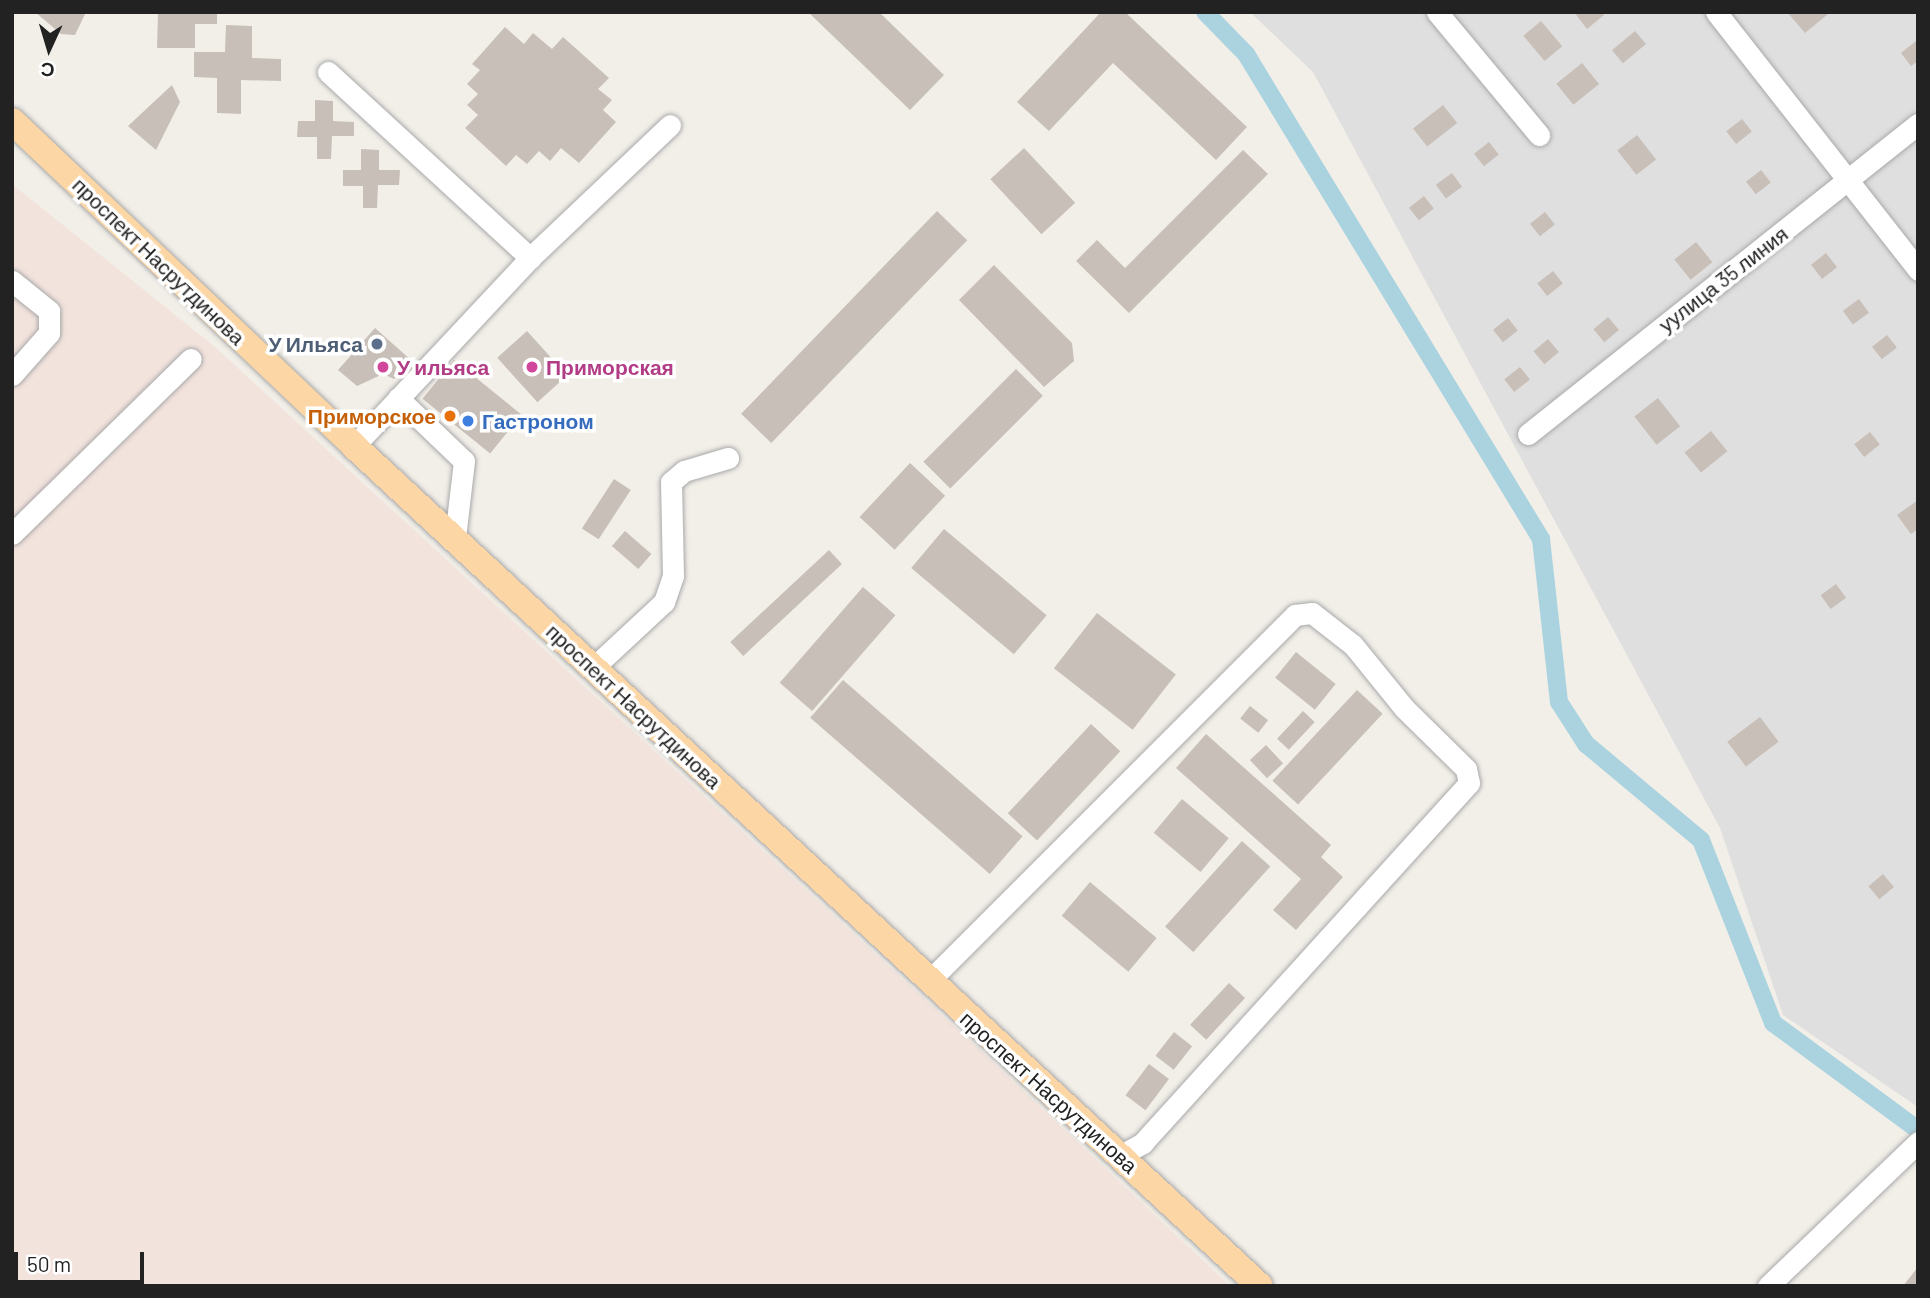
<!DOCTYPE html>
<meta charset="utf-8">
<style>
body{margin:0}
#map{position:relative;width:1930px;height:1298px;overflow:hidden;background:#f2efe9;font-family:Barlow,sans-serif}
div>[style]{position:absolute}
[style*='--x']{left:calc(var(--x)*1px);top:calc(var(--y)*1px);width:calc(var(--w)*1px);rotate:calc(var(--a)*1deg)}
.residential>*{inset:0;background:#e0dfdf}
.military>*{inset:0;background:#f3e3dd}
.canal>*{height:18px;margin:-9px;padding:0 9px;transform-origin:9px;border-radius:9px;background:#aad3df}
.building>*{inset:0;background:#c7bfb8;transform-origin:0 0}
.roads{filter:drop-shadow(0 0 2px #a9a9a9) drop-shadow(0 0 2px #a9a9a9)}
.minor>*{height:21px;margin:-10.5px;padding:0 10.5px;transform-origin:10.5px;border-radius:10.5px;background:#fff}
.major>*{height:26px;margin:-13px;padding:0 13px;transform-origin:13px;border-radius:13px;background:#fcd6a4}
.dots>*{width:19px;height:19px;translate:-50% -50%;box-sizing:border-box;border:4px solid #fff;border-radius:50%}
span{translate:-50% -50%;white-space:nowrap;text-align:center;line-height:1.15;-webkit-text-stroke:7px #fff;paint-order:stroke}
.street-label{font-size:21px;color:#222}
.service-label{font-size:21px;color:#4e5e75;font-weight:700}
.right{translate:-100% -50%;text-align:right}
.hotel-label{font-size:21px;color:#b23c85;font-weight:700}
.left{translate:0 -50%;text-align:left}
.food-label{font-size:21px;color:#c56008;font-weight:700}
.shop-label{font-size:21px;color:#366cbe;font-weight:700}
.frame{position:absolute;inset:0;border:14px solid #222;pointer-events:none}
.north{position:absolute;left:14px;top:14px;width:70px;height:70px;-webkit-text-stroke:5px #fff;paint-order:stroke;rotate:184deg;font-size:19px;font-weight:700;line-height:28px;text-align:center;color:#222}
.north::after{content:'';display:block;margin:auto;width:24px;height:32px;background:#222;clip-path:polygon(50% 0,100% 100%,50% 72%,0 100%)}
.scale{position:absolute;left:14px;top:1252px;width:130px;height:32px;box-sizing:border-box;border:4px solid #222;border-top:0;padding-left:9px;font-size:21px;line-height:24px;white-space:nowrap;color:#222;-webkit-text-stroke:5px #fff;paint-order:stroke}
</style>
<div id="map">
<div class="residential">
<div style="clip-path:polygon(1250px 12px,1918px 12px,1918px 1107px,1783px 1015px,1720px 828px,1313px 72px)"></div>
</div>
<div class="military">
<div style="clip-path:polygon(12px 184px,214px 346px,981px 1051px,1230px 1286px,12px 1286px)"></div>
</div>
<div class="canal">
<div style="--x:1205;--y:12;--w:59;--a:45.7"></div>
<div style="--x:1246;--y:54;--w:568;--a:58.69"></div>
<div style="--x:1541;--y:539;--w:164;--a:83.7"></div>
<div style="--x:1559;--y:702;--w:50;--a:57.3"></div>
<div style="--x:1586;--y:744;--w:150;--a:39.9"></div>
<div style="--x:1701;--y:840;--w:197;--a:68.5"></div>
<div style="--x:1773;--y:1023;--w:180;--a:36.4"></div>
</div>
<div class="building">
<div style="clip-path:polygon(35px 12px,86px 12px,75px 35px,61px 34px)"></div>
<div style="clip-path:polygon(217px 12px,217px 24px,195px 24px,195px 48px,157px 48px,158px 13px)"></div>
<div style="clip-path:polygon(808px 12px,879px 12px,944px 75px,910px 110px)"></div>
<div style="clip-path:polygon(1101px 12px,1125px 12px,1247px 127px,1216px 160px,1113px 63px,1049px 131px,1017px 102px)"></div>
<div style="clip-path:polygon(1574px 12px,1602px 12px,1604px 15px,1587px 29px)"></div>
<div style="clip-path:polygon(1787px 12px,1826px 12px,1828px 14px,1805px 33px)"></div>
<div style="left:1541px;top:21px;width:33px;height:23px;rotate:50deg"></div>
<div style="clip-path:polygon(226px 25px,252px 26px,252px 58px,281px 59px,281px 81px,241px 80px,241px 114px,217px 113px,217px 78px,194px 77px,194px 52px,225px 52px)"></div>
<div style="clip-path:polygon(505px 27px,524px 44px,533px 33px,552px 49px,563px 37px,609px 78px,598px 89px,612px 100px,603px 110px,616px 122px,579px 163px,561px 148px,550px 161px,539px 151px,527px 164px,516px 155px,506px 166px,465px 128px,478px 115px,467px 105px,478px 94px,467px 84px,480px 70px,472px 64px)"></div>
<div style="left:1635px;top:31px;width:17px;height:30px;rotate:50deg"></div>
<div style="clip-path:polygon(1916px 41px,1918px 61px,1911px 66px,1901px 53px)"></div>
<div style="left:1582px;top:63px;width:27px;height:33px;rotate:51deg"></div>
<div style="clip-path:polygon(172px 85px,180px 102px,156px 150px,128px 126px)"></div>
<div style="clip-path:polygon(315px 100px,333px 101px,333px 121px,354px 122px,354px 136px,332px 136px,331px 159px,317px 159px,317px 137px,297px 137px,298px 121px,315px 121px)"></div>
<div style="left:1443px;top:105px;width:23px;height:38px;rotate:52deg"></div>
<div style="left:1742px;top:119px;width:16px;height:20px;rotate:52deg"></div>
<div style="left:1637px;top:135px;width:31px;height:25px;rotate:52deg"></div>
<div style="left:1489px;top:142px;width:16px;height:19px;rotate:52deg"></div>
<div style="left:1024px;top:148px;width:75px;height:46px;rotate:47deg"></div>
<div style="clip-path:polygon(361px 149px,379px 150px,379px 170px,400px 170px,399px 185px,378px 185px,377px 208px,363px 208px,363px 186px,343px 186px,343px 170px,361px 170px)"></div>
<div style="clip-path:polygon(1243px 150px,1268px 174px,1129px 313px,1076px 261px,1097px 240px,1125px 268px)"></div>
<div style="left:1761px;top:170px;width:16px;height:19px;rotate:52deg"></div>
<div style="left:1452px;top:173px;width:17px;height:20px;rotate:54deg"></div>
<div style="left:1424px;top:196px;width:16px;height:19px;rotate:52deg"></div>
<div style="left:937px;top:211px;width:42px;height:282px;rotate:44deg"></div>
<div style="left:1545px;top:212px;width:16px;height:19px;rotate:52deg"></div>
<div style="left:1696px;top:242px;width:26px;height:28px;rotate:51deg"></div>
<div style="left:1826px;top:253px;width:18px;height:19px;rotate:52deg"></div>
<div style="clip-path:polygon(994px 265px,1072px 343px,1074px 361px,1044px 387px,959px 300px)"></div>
<div style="left:1553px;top:271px;width:16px;height:20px;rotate:52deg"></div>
<div style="left:1859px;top:299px;width:17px;height:20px;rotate:54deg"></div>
<div style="left:1608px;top:317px;width:17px;height:19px;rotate:50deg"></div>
<div style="left:1508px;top:318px;width:16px;height:19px;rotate:52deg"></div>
<div style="clip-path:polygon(375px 328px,411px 360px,394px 379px,383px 374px,357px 386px,338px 370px)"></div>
<div style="left:527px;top:331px;width:60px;height:40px;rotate:48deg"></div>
<div style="left:1887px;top:335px;width:16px;height:19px;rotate:52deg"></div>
<div style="left:1548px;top:339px;width:17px;height:19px;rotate:50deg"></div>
<div style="left:454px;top:360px;width:87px;height:50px;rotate:39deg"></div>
<div style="left:1520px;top:367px;width:16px;height:20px;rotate:52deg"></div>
<div style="left:1016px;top:369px;width:38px;height:131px;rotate:45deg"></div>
<div style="left:1658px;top:398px;width:36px;height:30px;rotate:52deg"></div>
<div style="left:1711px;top:431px;width:26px;height:34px;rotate:51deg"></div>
<div style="left:1870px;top:432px;width:16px;height:20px;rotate:52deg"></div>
<div style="left:910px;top:463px;width:48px;height:74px;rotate:43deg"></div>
<div style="left:614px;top:479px;width:20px;height:59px;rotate:33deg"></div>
<div style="clip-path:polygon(1918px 500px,1918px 529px,1911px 534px,1897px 515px)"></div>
<div style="left:944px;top:529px;width:134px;height:51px;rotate:40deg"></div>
<div style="left:625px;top:531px;width:35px;height:20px;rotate:41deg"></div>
<div style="left:829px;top:550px;width:19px;height:135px;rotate:47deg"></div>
<div style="left:1836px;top:584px;width:17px;height:19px;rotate:54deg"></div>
<div style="left:863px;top:587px;width:43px;height:127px;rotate:41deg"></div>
<div style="left:1097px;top:613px;width:100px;height:70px;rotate:38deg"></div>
<div style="left:1296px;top:652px;width:51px;height:33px;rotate:39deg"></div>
<div style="left:843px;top:680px;width:238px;height:50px;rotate:41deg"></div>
<div style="left:1357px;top:690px;width:35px;height:124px;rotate:43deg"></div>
<div style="left:1250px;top:706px;width:23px;height:16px;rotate:38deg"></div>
<div style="left:1303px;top:711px;width:16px;height:38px;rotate:43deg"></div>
<div style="left:1760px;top:717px;width:31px;height:41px;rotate:53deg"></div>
<div style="left:1091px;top:724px;width:40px;height:122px;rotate:43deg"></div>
<div style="clip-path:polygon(1206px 734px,1331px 845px,1321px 857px,1343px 877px,1296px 930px,1273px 910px,1301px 879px,1176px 768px)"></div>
<div style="left:1266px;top:745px;width:25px;height:22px;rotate:47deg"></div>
<div style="left:1182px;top:799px;width:61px;height:44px;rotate:40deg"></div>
<div style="left:1242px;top:841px;width:38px;height:115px;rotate:42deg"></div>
<div style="left:1883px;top:874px;width:17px;height:19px;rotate:50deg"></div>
<div style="left:1090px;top:882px;width:87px;height:44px;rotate:40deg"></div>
<div style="left:1229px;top:983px;width:22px;height:57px;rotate:43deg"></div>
<div style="left:1174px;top:1032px;width:23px;height:30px;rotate:38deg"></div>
<div style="left:1149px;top:1064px;width:25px;height:39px;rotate:37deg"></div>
<div style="clip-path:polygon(1918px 1267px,1918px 1286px,1903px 1286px)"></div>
</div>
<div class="roads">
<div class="minor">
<div style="--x:1437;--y:12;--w:160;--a:50.3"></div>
<div style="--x:1716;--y:12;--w:328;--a:51.9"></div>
<div style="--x:328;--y:72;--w:275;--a:42.6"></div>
<div style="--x:12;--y:281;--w:48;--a:39"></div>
<div style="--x:49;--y:311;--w:22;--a:90"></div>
<div style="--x:49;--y:333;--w:56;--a:131.4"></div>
<div style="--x:398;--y:398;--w:91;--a:43.7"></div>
<div style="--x:464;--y:461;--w:78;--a:96.7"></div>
<div style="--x:1528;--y:434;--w:498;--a:-38.5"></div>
<div style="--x:354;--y:446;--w:258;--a:-46.9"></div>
<div style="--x:530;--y:258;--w:193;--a:-43.5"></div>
<div style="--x:12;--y:534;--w:250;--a:-44.4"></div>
<div style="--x:594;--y:667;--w:96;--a:-42.9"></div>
<div style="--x:664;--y:602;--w:28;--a:-71"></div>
<div style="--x:673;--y:576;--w:94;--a:-91.2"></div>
<div style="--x:671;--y:482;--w:17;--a:-40"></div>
<div style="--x:684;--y:471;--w:46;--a:-16.5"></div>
<div style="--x:929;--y:981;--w:518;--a:-45"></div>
<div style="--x:1295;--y:615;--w:17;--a:-7"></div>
<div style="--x:1312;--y:613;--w:52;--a:38"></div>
<div style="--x:1353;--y:645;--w:81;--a:51"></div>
<div style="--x:1404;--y:708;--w:87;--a:44.5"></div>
<div style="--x:1466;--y:769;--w:14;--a:78"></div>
<div style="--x:1469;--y:783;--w:486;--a:132.2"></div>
<div style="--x:1143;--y:1143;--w:26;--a:151"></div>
<div style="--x:1768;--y:1286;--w:208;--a:-43.8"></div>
</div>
<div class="major">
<div style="--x:12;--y:121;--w:472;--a:43.5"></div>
<div style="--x:354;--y:446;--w:1235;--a:42.84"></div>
</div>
</div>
<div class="dots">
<div style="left:377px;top:344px;background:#5c6f8a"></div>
<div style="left:383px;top:367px;background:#d1479c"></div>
<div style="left:532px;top:367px;background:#d1479c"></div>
<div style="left:450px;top:416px;background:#e8710a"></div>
<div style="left:468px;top:421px;background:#3f7fe0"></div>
</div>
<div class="street-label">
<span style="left:159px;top:261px;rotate:44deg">проспект Насрутдинова</span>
<span style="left:1723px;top:279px;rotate:-38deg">уулица 35 линия</span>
<span style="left:634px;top:706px;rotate:43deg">проспект Насрутдинова</span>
<span style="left:1049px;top:1092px;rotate:42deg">проспект Насрутдинова</span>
</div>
<div class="service-label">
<span class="right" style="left:363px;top:344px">У Ильяса</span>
</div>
<div class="hotel-label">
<span class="left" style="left:397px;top:367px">У ильяса</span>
<span class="left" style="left:546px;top:367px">Приморская</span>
</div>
<div class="food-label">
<span class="right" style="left:436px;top:416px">Приморское</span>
</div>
<div class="shop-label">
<span class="left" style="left:482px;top:421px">Гастроном</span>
</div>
<div class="frame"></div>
<div class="north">С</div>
<div class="scale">50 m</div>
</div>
